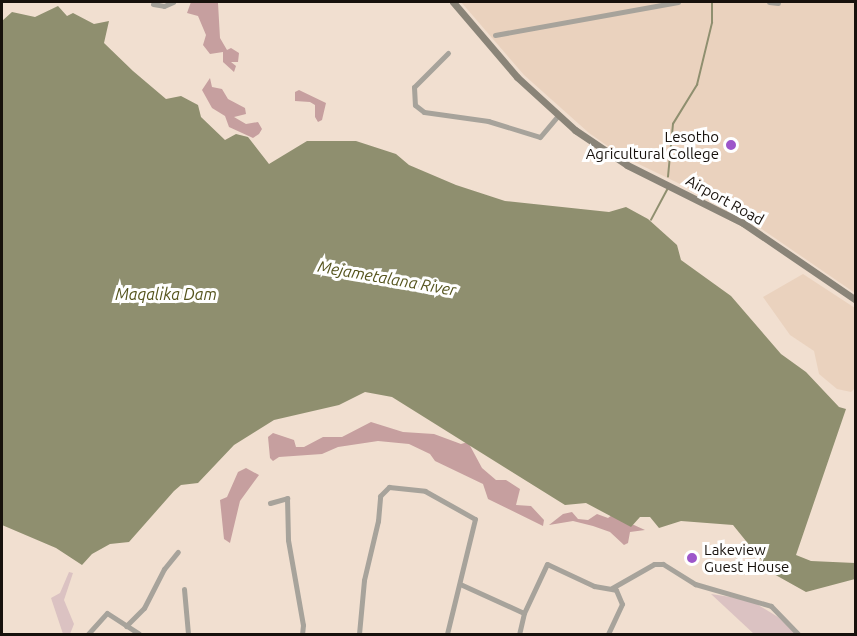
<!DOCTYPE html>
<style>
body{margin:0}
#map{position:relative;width:857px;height:636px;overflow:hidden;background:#f1dfd0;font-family:Ubuntu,sans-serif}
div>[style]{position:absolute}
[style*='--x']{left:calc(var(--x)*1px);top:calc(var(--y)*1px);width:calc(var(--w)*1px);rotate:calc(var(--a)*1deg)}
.built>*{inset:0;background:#ead2be}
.green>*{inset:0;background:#dbc2c2}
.forest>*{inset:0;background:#c69f9f}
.water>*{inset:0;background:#8f8f6f}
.stream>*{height:1.5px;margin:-0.75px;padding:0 0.75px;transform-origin:0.75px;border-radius:0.75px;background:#8f8f6f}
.street>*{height:5px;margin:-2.5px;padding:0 2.5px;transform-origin:2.5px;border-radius:2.5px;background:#a7a39b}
.secondary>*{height:7px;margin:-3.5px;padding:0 3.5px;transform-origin:3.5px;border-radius:3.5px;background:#8a8478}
.dots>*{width:16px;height:16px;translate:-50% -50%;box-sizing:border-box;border:3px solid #fff;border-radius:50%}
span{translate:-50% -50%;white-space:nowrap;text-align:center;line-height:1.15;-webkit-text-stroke:6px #fff;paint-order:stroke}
.poi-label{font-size:15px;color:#17110c}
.right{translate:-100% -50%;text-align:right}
.left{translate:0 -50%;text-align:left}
.street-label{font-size:15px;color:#17110c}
.water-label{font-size:16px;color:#55541d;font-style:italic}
.frame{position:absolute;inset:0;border:3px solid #17110c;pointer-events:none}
</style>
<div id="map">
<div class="built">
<div style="clip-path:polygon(461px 2px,855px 2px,855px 293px,734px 210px,622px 156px,589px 133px,524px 75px)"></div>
<div style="clip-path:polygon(803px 274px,855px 308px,856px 387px,851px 392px,837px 389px,819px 374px,814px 351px,790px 335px,763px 297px)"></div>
</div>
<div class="green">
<div style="clip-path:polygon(69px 572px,73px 573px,64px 600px,74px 624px,70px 634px,63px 634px,51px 598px,60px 593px)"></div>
<div style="clip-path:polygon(711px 594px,750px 600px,778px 617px,796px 634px,754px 634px)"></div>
</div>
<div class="forest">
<div style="clip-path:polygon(191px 2px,218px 3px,220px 38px,227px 50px,231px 48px,239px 53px,238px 62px,231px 62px,236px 66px,234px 72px,223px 62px,223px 52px,210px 54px,203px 45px,206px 35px,198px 16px,187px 13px)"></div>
<div style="clip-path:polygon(210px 78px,212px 87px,222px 89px,228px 99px,245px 108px,246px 114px,234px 117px,246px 124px,258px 122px,262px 129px,259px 134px,253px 138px,229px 127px,225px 116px,212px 108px,202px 90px)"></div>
<div style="clip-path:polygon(299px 90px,326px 103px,322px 120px,318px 122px,315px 117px,315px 105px,310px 102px,295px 101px,295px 92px)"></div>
<div style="clip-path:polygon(371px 422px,403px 432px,434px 434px,461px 444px,468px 442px,482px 468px,496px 480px,506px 480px,520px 489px,516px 505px,531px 506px,544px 520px,543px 526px,488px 499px,483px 484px,435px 461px,430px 454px,409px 444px,378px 441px,338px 447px,322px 454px,279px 457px,273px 461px,270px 458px,268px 437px,273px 433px,294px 440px,296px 447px,304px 447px,323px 437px,342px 437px)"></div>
<div style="clip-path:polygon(246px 468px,259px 475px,240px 501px,230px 543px,224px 539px,220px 500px,227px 497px,238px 472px)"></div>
<div style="clip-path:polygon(572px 512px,578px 519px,588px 520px,597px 514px,608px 518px,612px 515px,645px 530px,630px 532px,628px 543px,624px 545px,610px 532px,593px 526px,573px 521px,549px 525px,563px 514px)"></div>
</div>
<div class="water">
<div style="clip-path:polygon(58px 6px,67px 16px,73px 13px,94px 24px,109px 21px,104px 43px,133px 71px,166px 99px,181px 96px,198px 105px,201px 117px,225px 140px,236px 134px,248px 137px,269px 164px,307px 141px,356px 141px,396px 154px,409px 165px,456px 185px,505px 201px,609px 212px,626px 207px,648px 219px,677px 245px,681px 260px,731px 296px,781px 354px,806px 372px,839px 407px,846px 409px,796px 555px,811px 561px,855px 563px,855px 579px,806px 592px,772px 573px,733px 525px,681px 521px,659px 528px,650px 517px,640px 517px,631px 527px,586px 503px,565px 505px,392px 397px,365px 392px,339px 405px,274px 420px,234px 445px,198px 483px,181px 485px,174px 491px,129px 542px,110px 544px,92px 554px,82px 565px,56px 548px,2px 525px,2px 21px,12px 12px,35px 17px)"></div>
</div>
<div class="stream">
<div style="--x:668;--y:177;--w:53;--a:-84.6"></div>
<div style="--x:673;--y:124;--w:46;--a:-58.4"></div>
<div style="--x:697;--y:85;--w:64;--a:-76.4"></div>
<div style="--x:712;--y:23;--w:21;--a:-90"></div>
<div style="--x:651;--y:220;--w:34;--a:-62"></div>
</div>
<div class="street">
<div style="--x:769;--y:2;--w:9;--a:6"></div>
<div style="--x:153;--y:4;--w:11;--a:10"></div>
<div style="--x:164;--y:6;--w:10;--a:-24"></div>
<div style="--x:495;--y:35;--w:186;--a:-10.2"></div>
<div style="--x:448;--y:53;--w:48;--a:135"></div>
<div style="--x:414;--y:87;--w:18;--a:87"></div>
<div style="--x:415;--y:105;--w:11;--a:38"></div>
<div style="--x:424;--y:112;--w:65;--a:8"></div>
<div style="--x:488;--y:121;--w:54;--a:17.1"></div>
<div style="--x:540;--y:137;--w:26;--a:-50"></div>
<div style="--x:270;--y:503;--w:18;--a:-16"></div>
<div style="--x:287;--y:498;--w:42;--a:88.6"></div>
<div style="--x:288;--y:540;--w:86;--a:80"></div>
<div style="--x:303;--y:625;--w:9;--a:96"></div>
<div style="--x:460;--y:584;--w:70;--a:24.4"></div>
<div style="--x:524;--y:613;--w:22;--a:103"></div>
<div style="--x:612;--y:588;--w:48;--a:-29.7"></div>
<div style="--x:654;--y:564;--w:9;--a:0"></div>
<div style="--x:663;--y:564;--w:38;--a:32"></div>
<div style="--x:695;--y:584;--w:79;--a:16.1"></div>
<div style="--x:771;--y:606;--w:39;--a:46"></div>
<div style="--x:184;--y:589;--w:45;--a:84.9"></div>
<div style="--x:524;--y:613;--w:54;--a:-64.9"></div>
<div style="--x:547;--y:564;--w:52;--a:25.1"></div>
<div style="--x:594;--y:586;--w:22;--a:10"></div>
<div style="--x:616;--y:590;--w:15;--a:67"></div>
<div style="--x:622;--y:604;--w:33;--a:115"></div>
<div style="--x:126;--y:626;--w:25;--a:-45"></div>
<div style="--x:144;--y:608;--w:44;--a:-62.9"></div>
<div style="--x:164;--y:569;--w:22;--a:-51"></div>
<div style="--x:88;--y:634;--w:28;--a:-48"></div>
<div style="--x:107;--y:613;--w:38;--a:33"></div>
<div style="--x:359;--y:634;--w:54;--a:-84.7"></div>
<div style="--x:364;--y:580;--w:61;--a:-76.7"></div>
<div style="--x:378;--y:521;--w:25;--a:-85"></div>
<div style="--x:380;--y:496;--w:13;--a:-45"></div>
<div style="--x:389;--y:487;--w:36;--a:6"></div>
<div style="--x:425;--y:491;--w:57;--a:29.2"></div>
<div style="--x:475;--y:519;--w:118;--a:103.7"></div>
</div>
<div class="secondary">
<div style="--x:453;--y:2;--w:99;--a:49.5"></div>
<div style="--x:517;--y:77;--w:79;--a:42.4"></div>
<div style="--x:575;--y:130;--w:63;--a:33.9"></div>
<div style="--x:627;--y:165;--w:130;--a:26.6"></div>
<div style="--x:743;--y:223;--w:137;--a:34.3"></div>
</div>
<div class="dots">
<div style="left:731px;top:145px;background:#9d56ca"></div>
<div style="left:692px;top:558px;background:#9d56ca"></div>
</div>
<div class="poi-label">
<span class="right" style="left:719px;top:145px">Lesotho<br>Agricultural College</span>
<span class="left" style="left:704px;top:558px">Lakeview<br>Guest House</span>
</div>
<div class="street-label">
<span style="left:725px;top:200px;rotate:29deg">Airport Road</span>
</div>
<div class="water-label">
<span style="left:387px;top:278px;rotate:10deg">Mejametalana River</span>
<span style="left:166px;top:294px">Maqalika Dam</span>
</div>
<div class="frame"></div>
</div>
